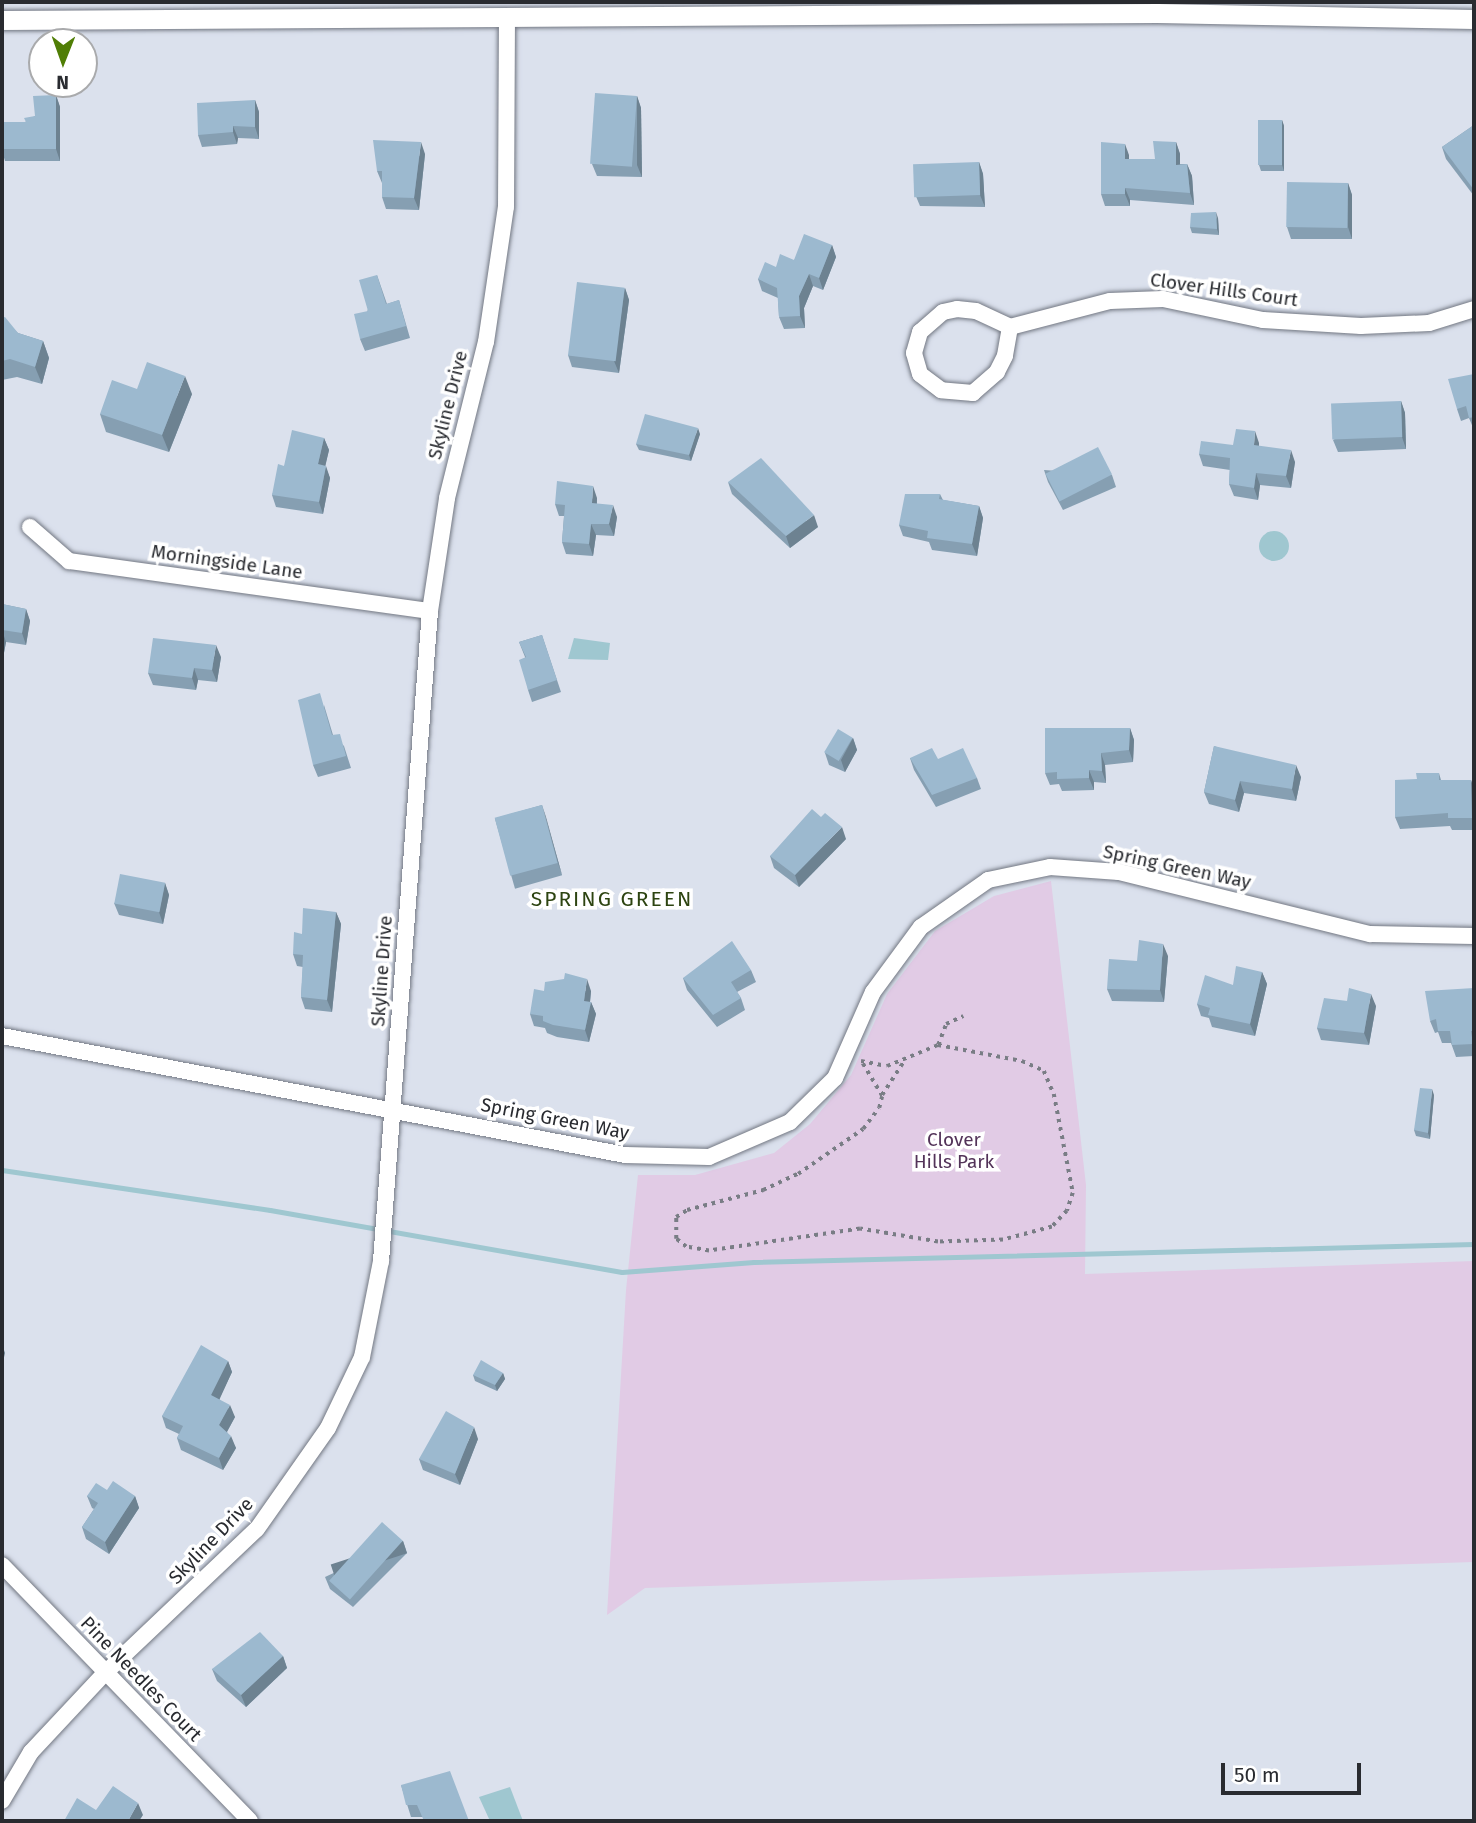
<!DOCTYPE html>
<style>
body{margin:0}
#map{position:relative;width:1476px;height:1823px;overflow:hidden;background:#dbe1ed;font-family:"Fira Sans",sans-serif}
div>[style]{position:absolute}
[style*='--x']{left:calc(var(--x)*1px);top:calc(var(--y)*1px);width:calc(var(--w)*1px);rotate:calc(var(--a)*1deg)}
.green>*{inset:0;background:#e1cbe5}
.water>*{inset:0;background:#9fc7d0}
.round{border-radius:50%}
.stream>*{height:5px;margin:-2.5px;padding:0 2.5px;transform-origin:2.5px;border-radius:2.5px;background:#9fc7d0}
.path>*{height:3.5px;margin-top:-1.75px;transform-origin:0;background:repeating-linear-gradient(90deg,#797d85 0 3.5px,transparent 0 8.5px)}
.roads{filter:drop-shadow(0 0 2px #727782) drop-shadow(0 0 2px #727782)}
.minor>*{height:16px;margin:-8px;padding:0 8px;transform-origin:8px;border-radius:8px;background:#fff}
.tertiary>*{height:19px;margin:-9.5px;padding:0 9.5px;transform-origin:9.5px;border-radius:9.5px;background:#fff}
.wall>*{inset:0;background:#869fb2;transform-origin:0 0}
.shaded-wall>*{inset:0;background:#6d8291;transform-origin:0 0}
.building>*{inset:0;background:#9cb9cf;transform-origin:0 0}
span{translate:-50% -50%;white-space:nowrap;text-align:center;line-height:1.15;-webkit-text-stroke:7px #fff;paint-order:stroke}
.street-label{font-size:19px;color:#292b30}
.park-label{font-size:19px;color:#533359}
.neighbourhood-label{font-size:21px;color:#2d4411;letter-spacing:2px}
.frame{position:absolute;inset:0;border:4px solid #292b30;pointer-events:none}
.north{position:absolute;left:28px;top:28px;width:70px;height:70px;box-sizing:border-box;background:#fff;border:2px solid #a9aaac;border-radius:50%;rotate:181deg;font-size:19px;font-weight:700;line-height:28px;text-align:center;color:#292b30}
.north::after{content:'';display:block;margin:auto;width:24px;height:32px;background:#507e05;clip-path:polygon(50% 0,100% 100%,50% 72%,0 100%)}
.scale{position:absolute;left:1221px;top:1763px;width:140px;height:32px;box-sizing:border-box;border:4px solid #292b30;border-top:0;padding-left:9px;font-size:21px;line-height:24px;white-space:nowrap;color:#292b30;-webkit-text-stroke:5px #fff;paint-order:stroke}
</style>
<div id="map">
<div class="green">
<div style="clip-path:polygon(1051px 881px,1086px 1185px,1085px 1274px,1474px 1261px,1474px 1562px,645px 1588px,607px 1615px,626px 1290px,638px 1175px,695px 1175px,774px 1153px,810px 1124px,851px 1075px,887px 994px,935px 931px,994px 896px)"></div>
</div>
<div class="water">
<div class="round" style="left:1259px;top:531px;width:30px;height:30px"></div>
<div style="clip-path:polygon(574px 638px,610px 643px,608px 660px,568px 659px)"></div>
<div style="clip-path:polygon(510px 1787px,523px 1821px,490px 1821px,479px 1797px)"></div>
</div>
<div class="stream">
<div style="--x:2;--y:1170;--w:271;--a:8.5"></div>
<div style="--x:270;--y:1210;--w:357;--a:10"></div>
<div style="--x:622;--y:1272;--w:132;--a:-4.3"></div>
<div style="--x:754;--y:1262;--w:720;--a:-1.43"></div>
</div>
<div class="path">
<div style="--x:938;--y:1045;--w:86;--a:10.8"></div>
<div style="--x:1022;--y:1061;--w:24;--a:24"></div>
<div style="--x:1044;--y:1071;--w:25;--a:67"></div>
<div style="--x:1054;--y:1094;--w:101;--a:79.1"></div>
<div style="--x:1073;--y:1193;--w:19;--a:108"></div>
<div style="--x:1067;--y:1211;--w:22;--a:133"></div>
<div style="--x:1052;--y:1227;--w:51;--a:165.1"></div>
<div style="--x:1003;--y:1240;--w:65;--a:178.2"></div>
<div style="--x:938;--y:1242;--w:79;--a:-170.5"></div>
<div style="--x:860;--y:1229;--w:153;--a:171.7"></div>
<div style="--x:709;--y:1251;--w:23;--a:-170"></div>
<div style="--x:686;--y:1247;--w:13;--a:-141"></div>
<div style="--x:676;--y:1239;--w:22;--a:-90"></div>
<div style="--x:676;--y:1217;--w:13;--a:-32"></div>
<div style="--x:687;--y:1210;--w:79;--a:-14.7"></div>
<div style="--x:763;--y:1190;--w:38;--a:-25"></div>
<div style="--x:798;--y:1174;--w:79;--a:-34.7"></div>
<div style="--x:863;--y:1129;--w:26;--a:-53"></div>
<div style="--x:879;--y:1108;--w:12;--a:-76"></div>
<div style="--x:882;--y:1096;--w:41;--a:-121"></div>
<div style="--x:861;--y:1061;--w:26;--a:11"></div>
<div style="--x:887;--y:1066;--w:55;--a:-22.4"></div>
<div style="--x:938;--y:1045;--w:22;--a:-69"></div>
<div style="--x:946;--y:1024;--w:19;--a:-25"></div>
<div style="--x:882;--y:1095;--w:38;--a:-57"></div>
</div>
<div class="roads">
<div class="minor">
<div style="--x:1010;--y:327;--w:29;--a:100"></div>
<div style="--x:1005;--y:356;--w:18;--a:117"></div>
<div style="--x:997;--y:372;--w:32;--a:139"></div>
<div style="--x:973;--y:393;--w:32;--a:-175"></div>
<div style="--x:941;--y:390;--w:26;--a:-143"></div>
<div style="--x:920;--y:374;--w:22;--a:-106"></div>
<div style="--x:914;--y:353;--w:22;--a:-74"></div>
<div style="--x:920;--y:332;--w:30;--a:-41"></div>
<div style="--x:943;--y:312;--w:14;--a:-12"></div>
<div style="--x:957;--y:309;--w:19;--a:6"></div>
<div style="--x:976;--y:311;--w:38;--a:25"></div>
<div style="--x:1010;--y:327;--w:103;--a:-14.6"></div>
<div style="--x:1110;--y:301;--w:53;--a:-2.2"></div>
<div style="--x:1163;--y:299;--w:102;--a:11.9"></div>
<div style="--x:1263;--y:320;--w:98;--a:3.5"></div>
<div style="--x:1361;--y:326;--w:68;--a:-2.5"></div>
<div style="--x:1429;--y:323;--w:47;--a:-17.3"></div>
<div style="--x:30;--y:527;--w:52;--a:41.1"></div>
<div style="--x:69;--y:561;--w:364;--a:7.9"></div>
<div style="--x:2;--y:1036;--w:634;--a:10.81"></div>
<div style="--x:625;--y:1155;--w:84;--a:1.4"></div>
<div style="--x:709;--y:1157;--w:88;--a:-23.4"></div>
<div style="--x:790;--y:1122;--w:63;--a:-44.4"></div>
<div style="--x:835;--y:1078;--w:94;--a:-66.2"></div>
<div style="--x:873;--y:992;--w:81;--a:-53.6"></div>
<div style="--x:921;--y:927;--w:82;--a:-35"></div>
<div style="--x:988;--y:880;--w:63;--a:-11.8"></div>
<div style="--x:1050;--y:867;--w:69;--a:4.1"></div>
<div style="--x:1119;--y:872;--w:259;--a:13.9"></div>
<div style="--x:1370;--y:934;--w:104;--a:1.1"></div>
<div style="--x:2;--y:1565;--w:356;--a:45.9"></div>
<div style="--x:2;--y:1801;--w:57;--a:-59.4"></div>
<div style="--x:31;--y:1752;--w:108;--a:-46.9"></div>
<div style="--x:105;--y:1673;--w:209;--a:-43.5"></div>
<div style="--x:257;--y:1529;--w:123;--a:-54.9"></div>
<div style="--x:328;--y:1428;--w:79;--a:-64.4"></div>
<div style="--x:362;--y:1357;--w:98;--a:-78.8"></div>
<div style="--x:381;--y:1261;--w:652;--a:-85.69"></div>
<div style="--x:430;--y:611;--w:114;--a:-81.4"></div>
<div style="--x:447;--y:498;--w:161;--a:-76"></div>
<div style="--x:486;--y:342;--w:136;--a:-81.6"></div>
<div style="--x:506;--y:207;--w:190;--a:-89.7"></div>
</div>
<div class="tertiary">
<div style="--x:2;--y:20;--w:1155;--a:-0.35"></div>
<div style="--x:1157;--y:13;--w:317;--a:1.1"></div>
</div>
</div>
<div class="wall">
<div style="clip-path:polygon(56px 95px,60px 107px,60px 161px,5px 161px,2px 151px,2px 122px,25px 122px,35px 116px)"></div>
<div style="clip-path:polygon(637px 96px,641px 108px,642px 177px,597px 176px,592px 164px)"></div>
<div style="clip-path:polygon(255px 100px,259px 112px,259px 139px,238px 138px,237px 144px,202px 147px,198px 135px)"></div>
<div style="clip-path:polygon(1282px 120px,1284px 126px,1284px 171px,1261px 171px,1259px 165px)"></div>
<div style="clip-path:polygon(1474px 125px,1474px 196px,1446px 159px,1442px 147px)"></div>
<div style="clip-path:polygon(1176px 142px,1180px 154px,1180px 164px,1187px 164px,1192px 176px,1194px 205px,1130px 200px,1130px 206px,1105px 206px,1101px 194px,1129px 155px,1129px 159px,1155px 159px)"></div>
<div style="clip-path:polygon(425px 154px,419px 210px,386px 209px,382px 197px,382px 183px,377px 171px)"></div>
<div style="clip-path:polygon(979px 162px,983px 174px,985px 207px,920px 206px,915px 194px)"></div>
<div style="clip-path:polygon(1348px 183px,1352px 195px,1352px 239px,1291px 239px,1287px 227px)"></div>
<div style="clip-path:polygon(1218px 218px,1219px 235px,1192px 233px,1190px 227px)"></div>
<div style="clip-path:polygon(832px 245px,836px 257px,823px 290px,813px 286px,804px 308px,805px 328px,784px 329px,779px 317px,778px 298px,762px 291px,758px 279px,776px 267px)"></div>
<div style="clip-path:polygon(377px 275px,387px 304px,399px 300px,410px 338px,365px 351px,360px 339px)"></div>
<div style="clip-path:polygon(625px 288px,629px 300px,619px 373px,572px 367px,568px 355px)"></div>
<div style="clip-path:polygon(2px 318px,18px 333px,43px 341px,49px 358px,42px 384px,17px 377px,2px 380px)"></div>
<div style="clip-path:polygon(1474px 374px,1474px 430px,1469px 418px,1461px 421px,1457px 409px)"></div>
<div style="clip-path:polygon(192px 394px,169px 452px,106px 432px,100px 414px)"></div>
<div style="clip-path:polygon(1401px 401px,1405px 413px,1406px 449px,1338px 452px,1333px 440px)"></div>
<div style="clip-path:polygon(700px 434px,691px 461px,639px 450px,636px 444px)"></div>
<div style="clip-path:polygon(324px 438px,329px 450px,325px 466px,330px 478px,323px 514px,276px 507px,272px 495px,284px 466px)"></div>
<div style="clip-path:polygon(1259px 443px,1259px 446px,1295px 462px,1291px 488px,1260px 485px,1258px 500px,1234px 496px,1229px 484px,1230px 470px,1203px 466px,1199px 454px,1233px 445px)"></div>
<div style="clip-path:polygon(1044px 470px,1112px 475px,1116px 487px,1063px 510px,1048px 482px)"></div>
<div style="clip-path:polygon(728px 482px,818px 527px,790px 548px,732px 494px)"></div>
<div style="clip-path:polygon(940px 494px,943px 500px,979px 506px,983px 518px,977px 556px,932px 550px,929px 542px,903px 536px,899px 525px)"></div>
<div style="clip-path:polygon(597px 498px,597px 504px,617px 517px,614px 536px,596px 535px,593px 556px,566px 554px,562px 542px,564px 516px,559px 516px,555px 504px)"></div>
<div style="clip-path:polygon(2px 604px,26px 609px,30px 621px,26px 645px,6px 642px,3px 658px,2px 658px)"></div>
<div style="clip-path:polygon(542px 635px,561px 692px,532px 702px,528px 690px,525px 657px,519px 642px)"></div>
<div style="clip-path:polygon(221px 657px,217px 682px,198px 680px,196px 690px,153px 685px,148px 673px)"></div>
<div style="clip-path:polygon(324px 705px,333px 735px,344px 746px,351px 768px,318px 777px,313px 765px)"></div>
<div style="clip-path:polygon(1130px 728px,1134px 740px,1133px 762px,1105px 765px,1106px 783px,1094px 782px,1094px 790px,1062px 791px,1059px 784px,1050px 785px,1045px 773px)"></div>
<div style="clip-path:polygon(853px 738px,857px 750px,845px 772px,829px 765px,825px 753px)"></div>
<div style="clip-path:polygon(1214px 746px,1301px 777px,1296px 801px,1244px 793px,1239px 812px,1209px 804px,1204px 792px)"></div>
<div style="clip-path:polygon(910px 758px,938px 759px,977px 778px,981px 789px,936px 807px,914px 770px)"></div>
<div style="clip-path:polygon(1439px 773px,1441px 780px,1471px 780px,1474px 790px,1474px 830px,1452px 830px,1450px 826px,1400px 829px,1395px 817px,1417px 779px)"></div>
<div style="left:542px;top:805px;width:73px;height:49px;rotate:74deg"></div>
<div style="clip-path:polygon(846px 839px,799px 887px,774px 868px,770px 856px)"></div>
<div style="clip-path:polygon(165px 883px,169px 895px,163px 924px,119px 915px,114px 903px)"></div>
<div style="clip-path:polygon(336px 912px,341px 924px,332px 1012px,305px 1009px,301px 997px,303px 967px,297px 966px,293px 954px,302px 934px)"></div>
<div style="clip-path:polygon(1168px 956px,1164px 1002px,1112px 1001px,1107px 989px,1137px 961px)"></div>
<div style="clip-path:polygon(751px 970px,756px 982px,737px 992px,741px 998px,745px 1010px,717px 1027px,687px 990px,683px 978px)"></div>
<div style="clip-path:polygon(1262px 972px,1267px 984px,1255px 1036px,1212px 1027px,1209px 1018px,1201px 1016px,1197px 1004px,1233px 985px)"></div>
<div style="clip-path:polygon(1474px 988px,1474px 1056px,1456px 1057px,1451px 1043px,1442px 1043px,1438px 1032px,1435px 1033px,1430px 1021px)"></div>
<div style="clip-path:polygon(544px 991px,591px 991px,590px 1002px,591px 1002px,596px 1014px,589px 1042px,557px 1037px,547px 1033px,545px 1028px,534px 1026px,530px 1014px)"></div>
<div style="clip-path:polygon(1347px 1001px,1376px 1006px,1369px 1045px,1321px 1040px,1317px 1028px)"></div>
<div style="clip-path:polygon(1434px 1095px,1430px 1139px,1416px 1136px,1414px 1130px)"></div>
<div style="clip-path:polygon(228px 1361px,232px 1372px,219px 1399px,235px 1417px,227px 1432px,236px 1448px,223px 1470px,181px 1450px,177px 1438px,179px 1434px,166px 1428px,162px 1416px)"></div>
<div style="clip-path:polygon(503px 1373px,505px 1379px,497px 1391px,475px 1381px,473px 1375px)"></div>
<div style="clip-path:polygon(478px 1439px,460px 1485px,423px 1470px,419px 1459px)"></div>
<div style="clip-path:polygon(107px 1490px,135px 1496px,139px 1508px,109px 1554px,86px 1539px,82px 1527px,94px 1509px,92px 1508px,87px 1496px)"></div>
<div style="clip-path:polygon(403px 1541px,407px 1553px,353px 1607px,330px 1589px,325px 1577px)"></div>
<div style="clip-path:polygon(283px 1656px,287px 1668px,246px 1707px,217px 1681px,212px 1669px)"></div>
<div style="clip-path:polygon(401px 1785px,469px 1821px,422px 1817px,411px 1817px)"></div>
</div>
<div class="shaded-wall">
<div style="clip-path:polygon(56px 95px,60px 107px,60px 161px,56px 149px)"></div>
<div style="clip-path:polygon(637px 96px,641px 108px,642px 177px,637px 165px)"></div>
<div style="clip-path:polygon(255px 100px,259px 112px,259px 139px,255px 127px)"></div>
<div style="clip-path:polygon(1282px 120px,1284px 126px,1284px 171px,1282px 165px)"></div>
<div style="clip-path:polygon(233px 126px,238px 138px,237px 144px,233px 132px)"></div>
<div style="clip-path:polygon(421px 142px,425px 154px,419px 210px,414px 198px)"></div>
<div style="clip-path:polygon(1176px 142px,1180px 154px,1180px 177px,1176px 165px)"></div>
<div style="clip-path:polygon(1125px 144px,1129px 155px,1129px 171px,1125px 159px)"></div>
<div style="clip-path:polygon(979px 162px,983px 174px,985px 207px,980px 195px)"></div>
<div style="clip-path:polygon(1187px 164px,1192px 176px,1194px 205px,1190px 193px)"></div>
<div style="clip-path:polygon(1348px 183px,1352px 195px,1352px 239px,1348px 227px)"></div>
<div style="clip-path:polygon(1125px 188px,1130px 200px,1130px 206px,1125px 194px)"></div>
<div style="clip-path:polygon(1216px 212px,1218px 218px,1219px 235px,1217px 229px)"></div>
<div style="clip-path:polygon(832px 245px,836px 257px,823px 290px,819px 278px)"></div>
<div style="clip-path:polygon(809px 274px,813px 286px,804px 308px,805px 328px,800px 316px,799px 296px)"></div>
<div style="clip-path:polygon(625px 288px,629px 300px,619px 373px,614px 361px)"></div>
<div style="clip-path:polygon(43px 341px,49px 358px,42px 384px,35px 367px)"></div>
<div style="clip-path:polygon(185px 376px,192px 394px,169px 452px,162px 435px)"></div>
<div style="clip-path:polygon(1401px 401px,1405px 413px,1406px 449px,1402px 437px)"></div>
<div style="clip-path:polygon(698px 428px,700px 434px,691px 461px,689px 455px)"></div>
<div style="clip-path:polygon(1255px 431px,1259px 443px,1258px 457px,1254px 445px)"></div>
<div style="clip-path:polygon(324px 438px,329px 450px,323px 476px,318px 464px)"></div>
<div style="clip-path:polygon(1291px 450px,1295px 462px,1291px 488px,1286px 476px)"></div>
<div style="clip-path:polygon(326px 466px,330px 478px,323px 514px,319px 502px)"></div>
<div style="clip-path:polygon(1256px 473px,1260px 485px,1258px 500px,1254px 488px)"></div>
<div style="clip-path:polygon(593px 486px,597px 498px,596px 515px,592px 503px)"></div>
<div style="clip-path:polygon(613px 505px,617px 517px,614px 536px,609px 524px)"></div>
<div style="clip-path:polygon(979px 506px,983px 518px,977px 556px,972px 544px)"></div>
<div style="clip-path:polygon(814px 515px,818px 527px,790px 548px,786px 536px)"></div>
<div style="clip-path:polygon(591px 524px,596px 535px,593px 556px,589px 544px)"></div>
<div style="clip-path:polygon(26px 609px,30px 621px,26px 645px,22px 633px)"></div>
<div style="clip-path:polygon(2px 630px,6px 642px,3px 658px,2px 654px)"></div>
<div style="clip-path:polygon(216px 645px,221px 657px,217px 682px,212px 670px)"></div>
<div style="clip-path:polygon(194px 668px,198px 680px,196px 690px,192px 678px)"></div>
<div style="clip-path:polygon(1130px 728px,1134px 740px,1133px 762px,1129px 750px)"></div>
<div style="clip-path:polygon(853px 738px,857px 750px,845px 772px,841px 760px)"></div>
<div style="clip-path:polygon(1101px 753px,1105px 765px,1106px 783px,1102px 771px)"></div>
<div style="clip-path:polygon(1296px 765px,1301px 777px,1296px 801px,1292px 789px)"></div>
<div style="clip-path:polygon(1089px 770px,1094px 782px,1094px 790px,1089px 778px)"></div>
<div style="clip-path:polygon(1471px 780px,1474px 790px,1474px 823px,1472px 818px)"></div>
<div style="clip-path:polygon(1240px 781px,1244px 793px,1239px 812px,1235px 800px)"></div>
<div style="clip-path:polygon(542px 805px,546px 817px,562px 875px,558px 863px)"></div>
<div style="clip-path:polygon(842px 827px,846px 839px,799px 887px,795px 875px)"></div>
<div style="clip-path:polygon(165px 883px,169px 895px,163px 924px,159px 912px)"></div>
<div style="clip-path:polygon(336px 912px,341px 924px,332px 1012px,327px 1000px)"></div>
<div style="clip-path:polygon(1163px 944px,1168px 956px,1164px 1002px,1160px 990px)"></div>
<div style="clip-path:polygon(1262px 972px,1267px 984px,1255px 1036px,1250px 1024px)"></div>
<div style="clip-path:polygon(587px 979px,591px 991px,589px 1013px,584px 1001px)"></div>
<div style="clip-path:polygon(1371px 994px,1376px 1006px,1369px 1045px,1364px 1033px)"></div>
<div style="clip-path:polygon(591px 1002px,596px 1014px,589px 1042px,585px 1030px)"></div>
<div style="clip-path:polygon(1432px 1089px,1434px 1095px,1430px 1139px,1428px 1133px)"></div>
<div style="clip-path:polygon(2px 1344px,5px 1353px,2px 1366px)"></div>
<div style="clip-path:polygon(228px 1361px,232px 1372px,216px 1407px,211px 1395px)"></div>
<div style="clip-path:polygon(503px 1373px,505px 1379px,497px 1391px,495px 1385px)"></div>
<div style="clip-path:polygon(230px 1405px,235px 1417px,224px 1437px,219px 1425px)"></div>
<div style="clip-path:polygon(474px 1427px,478px 1439px,460px 1485px,455px 1474px)"></div>
<div style="clip-path:polygon(231px 1436px,236px 1448px,223px 1470px,219px 1458px)"></div>
<div style="clip-path:polygon(135px 1496px,139px 1508px,109px 1554px,105px 1542px)"></div>
<div style="left:403px;top:1541px;width:13px;height:76px;rotate:72deg"></div>
<div style="clip-path:polygon(283px 1656px,287px 1668px,246px 1707px,241px 1695px)"></div>
<div style="clip-path:polygon(138px 1803px,143px 1815px,139px 1821px,128px 1821px)"></div>
</div>
<div class="building">
<div style="left:595px;top:93px;width:42px;height:71px;rotate:4deg"></div>
<div style="clip-path:polygon(56px 95px,56px 149px,2px 149px,2px 122px,26px 122px,24px 118px,35px 116px,33px 96px)"></div>
<div style="clip-path:polygon(255px 100px,255px 127px,233px 126px,233px 132px,198px 135px,197px 103px)"></div>
<div style="left:1282px;top:120px;width:45px;height:24px;rotate:90deg"></div>
<div style="clip-path:polygon(1474px 125px,1474px 190px,1442px 147px)"></div>
<div style="clip-path:polygon(373px 140px,421px 142px,414px 198px,382px 197px,382px 171px,377px 171px)"></div>
<div style="clip-path:polygon(1153px 141px,1176px 142px,1176px 165px,1187px 164px,1190px 193px,1125px 188px,1125px 194px,1101px 194px,1101px 142px,1125px 144px,1125px 159px,1155px 159px)"></div>
<div style="left:979px;top:162px;width:33px;height:66px;rotate:88deg"></div>
<div style="left:1287px;top:182px;width:61px;height:45px;rotate:1deg"></div>
<div style="clip-path:polygon(1216px 212px,1217px 229px,1190px 227px,1191px 213px)"></div>
<div style="clip-path:polygon(804px 234px,832px 245px,819px 278px,809px 274px,799px 296px,800px 316px,779px 317px,777px 288px,758px 279px,765px 262px,776px 267px,780px 254px,794px 260px)"></div>
<div style="clip-path:polygon(377px 275px,386px 304px,399px 300px,406px 326px,360px 339px,354px 314px,368px 311px,359px 280px)"></div>
<div style="left:577px;top:282px;width:48px;height:74px;rotate:7deg"></div>
<div style="clip-path:polygon(5px 317px,18px 333px,43px 341px,35px 367px,10px 359px,2px 361px,2px 318px)"></div>
<div style="clip-path:polygon(147px 362px,185px 376px,162px 435px,100px 414px,112px 380px,137px 389px)"></div>
<div style="clip-path:polygon(1474px 374px,1474px 417px,1469px 418px,1466px 406px,1457px 409px,1448px 379px)"></div>
<div style="left:1401px;top:401px;width:36px;height:70px;rotate:88deg"></div>
<div style="clip-path:polygon(645px 414px,698px 428px,689px 455px,636px 444px)"></div>
<div style="clip-path:polygon(1236px 429px,1255px 431px,1254px 445px,1291px 450px,1286px 476px,1256px 473px,1254px 488px,1229px 484px,1230px 458px,1199px 454px,1201px 441px,1233px 445px)"></div>
<div style="clip-path:polygon(292px 430px,324px 438px,318px 464px,326px 466px,319px 502px,272px 495px,278px 464px,284px 466px)"></div>
<div style="left:1098px;top:447px;width:31px;height:59px;rotate:63deg"></div>
<div style="clip-path:polygon(761px 458px,814px 515px,786px 536px,728px 482px)"></div>
<div style="clip-path:polygon(557px 481px,593px 486px,592px 503px,613px 505px,609px 524px,591px 524px,589px 544px,562px 542px,565px 505px,555px 504px)"></div>
<div style="clip-path:polygon(905px 494px,940px 494px,939px 499px,979px 506px,972px 544px,927px 538px,928px 531px,899px 525px)"></div>
<div style="clip-path:polygon(2px 604px,26px 609px,22px 633px,2px 630px)"></div>
<div style="clip-path:polygon(542px 635px,557px 680px,528px 690px,519px 660px,526px 657px,519px 642px)"></div>
<div style="clip-path:polygon(153px 638px,216px 645px,212px 670px,194px 668px,192px 678px,148px 673px)"></div>
<div style="clip-path:polygon(320px 693px,332px 735px,340px 734px,346px 756px,313px 765px,298px 700px)"></div>
<div style="clip-path:polygon(1045px 728px,1130px 728px,1129px 750px,1101px 753px,1102px 771px,1089px 770px,1089px 778px,1057px 779px,1057px 772px,1045px 773px)"></div>
<div style="left:838px;top:729px;width:17px;height:27px;rotate:31deg"></div>
<div style="clip-path:polygon(1214px 746px,1296px 765px,1292px 789px,1240px 781px,1235px 800px,1204px 792px)"></div>
<div style="clip-path:polygon(932px 748px,938px 759px,963px 748px,977px 778px,932px 795px,910px 758px)"></div>
<div style="clip-path:polygon(1416px 773px,1439px 773px,1439px 780px,1471px 780px,1472px 818px,1448px 818px,1448px 813px,1395px 817px,1395px 780px,1417px 779px)"></div>
<div style="left:542px;top:805px;width:60px;height:49px;rotate:75deg"></div>
<div style="clip-path:polygon(812px 809px,821px 817px,825px 813px,842px 827px,795px 875px,770px 856px)"></div>
<div style="left:120px;top:874px;width:46px;height:30px;rotate:11deg"></div>
<div style="clip-path:polygon(303px 908px,336px 912px,327px 1000px,301px 997px,303px 955px,293px 954px,294px 932px,302px 934px)"></div>
<div style="clip-path:polygon(1139px 940px,1163px 944px,1160px 990px,1107px 989px,1109px 959px,1137px 961px)"></div>
<div style="clip-path:polygon(732px 941px,751px 970px,731px 982px,741px 998px,713px 1015px,683px 978px)"></div>
<div style="clip-path:polygon(1236px 966px,1262px 972px,1250px 1024px,1208px 1015px,1210px 1008px,1197px 1004px,1205px 975px,1233px 985px)"></div>
<div style="clip-path:polygon(565px 973px,587px 979px,584px 1001px,591px 1002px,585px 1030px,553px 1025px,543px 1021px,543px 1016px,530px 1014px,534px 989px,544px 991px,545px 982px,564px 979px)"></div>
<div style="clip-path:polygon(1349px 988px,1371px 994px,1364px 1033px,1317px 1028px,1324px 998px,1347px 1001px)"></div>
<div style="clip-path:polygon(1474px 988px,1474px 1031px,1471px 1031px,1473px 1044px,1452px 1045px,1450px 1031px,1438px 1031px,1436px 1019px,1430px 1021px,1425px 991px)"></div>
<div style="clip-path:polygon(1420px 1088px,1432px 1089px,1428px 1133px,1414px 1130px)"></div>
<div style="clip-path:polygon(201px 1345px,228px 1361px,211px 1395px,230px 1405px,219px 1425px,231px 1436px,219px 1458px,177px 1438px,183px 1426px,162px 1416px)"></div>
<div style="clip-path:polygon(481px 1360px,503px 1373px,495px 1385px,473px 1375px)"></div>
<div style="clip-path:polygon(446px 1411px,474px 1427px,455px 1474px,419px 1459px)"></div>
<div style="clip-path:polygon(113px 1481px,135px 1496px,105px 1542px,82px 1527px,98px 1503px,87px 1496px,96px 1483px,107px 1490px)"></div>
<div style="left:382px;top:1522px;width:28px;height:79px;rotate:42deg"></div>
<div style="clip-path:polygon(260px 1632px,283px 1656px,241px 1695px,212px 1669px)"></div>
<div style="clip-path:polygon(450px 1771px,469px 1821px,424px 1821px,417px 1805px,406px 1805px,401px 1785px)"></div>
<div style="clip-path:polygon(113px 1786px,138px 1803px,128px 1821px,64px 1821px,77px 1798px,96px 1810px)"></div>
</div>
<div class="street-label">
<span style="left:1224px;top:290px;rotate:8deg">Clover Hills Court</span>
<span style="left:448px;top:405px;rotate:-76deg">Skyline Drive</span>
<span style="left:227px;top:562px;rotate:8deg">Morningside Lane</span>
<span style="left:1177px;top:867px;rotate:12deg">Spring Green Way</span>
<span style="left:382px;top:971px;rotate:-86deg">Skyline Drive</span>
<span style="left:555px;top:1119px;rotate:11deg">Spring Green Way</span>
<span style="left:211px;top:1541px;rotate:-46deg">Skyline Drive</span>
<span style="left:141px;top:1679px;rotate:46deg">Pine Needles Court</span>
</div>
<div class="park-label">
<span style="left:954px;top:1151px">Clover<br>Hills Park</span>
</div>
<div class="neighbourhood-label">
<span style="left:612px;top:899px">SPRING GREEN</span>
</div>
<div class="frame"></div>
<div class="north">N</div>
<div class="scale">50 m</div>
</div>
